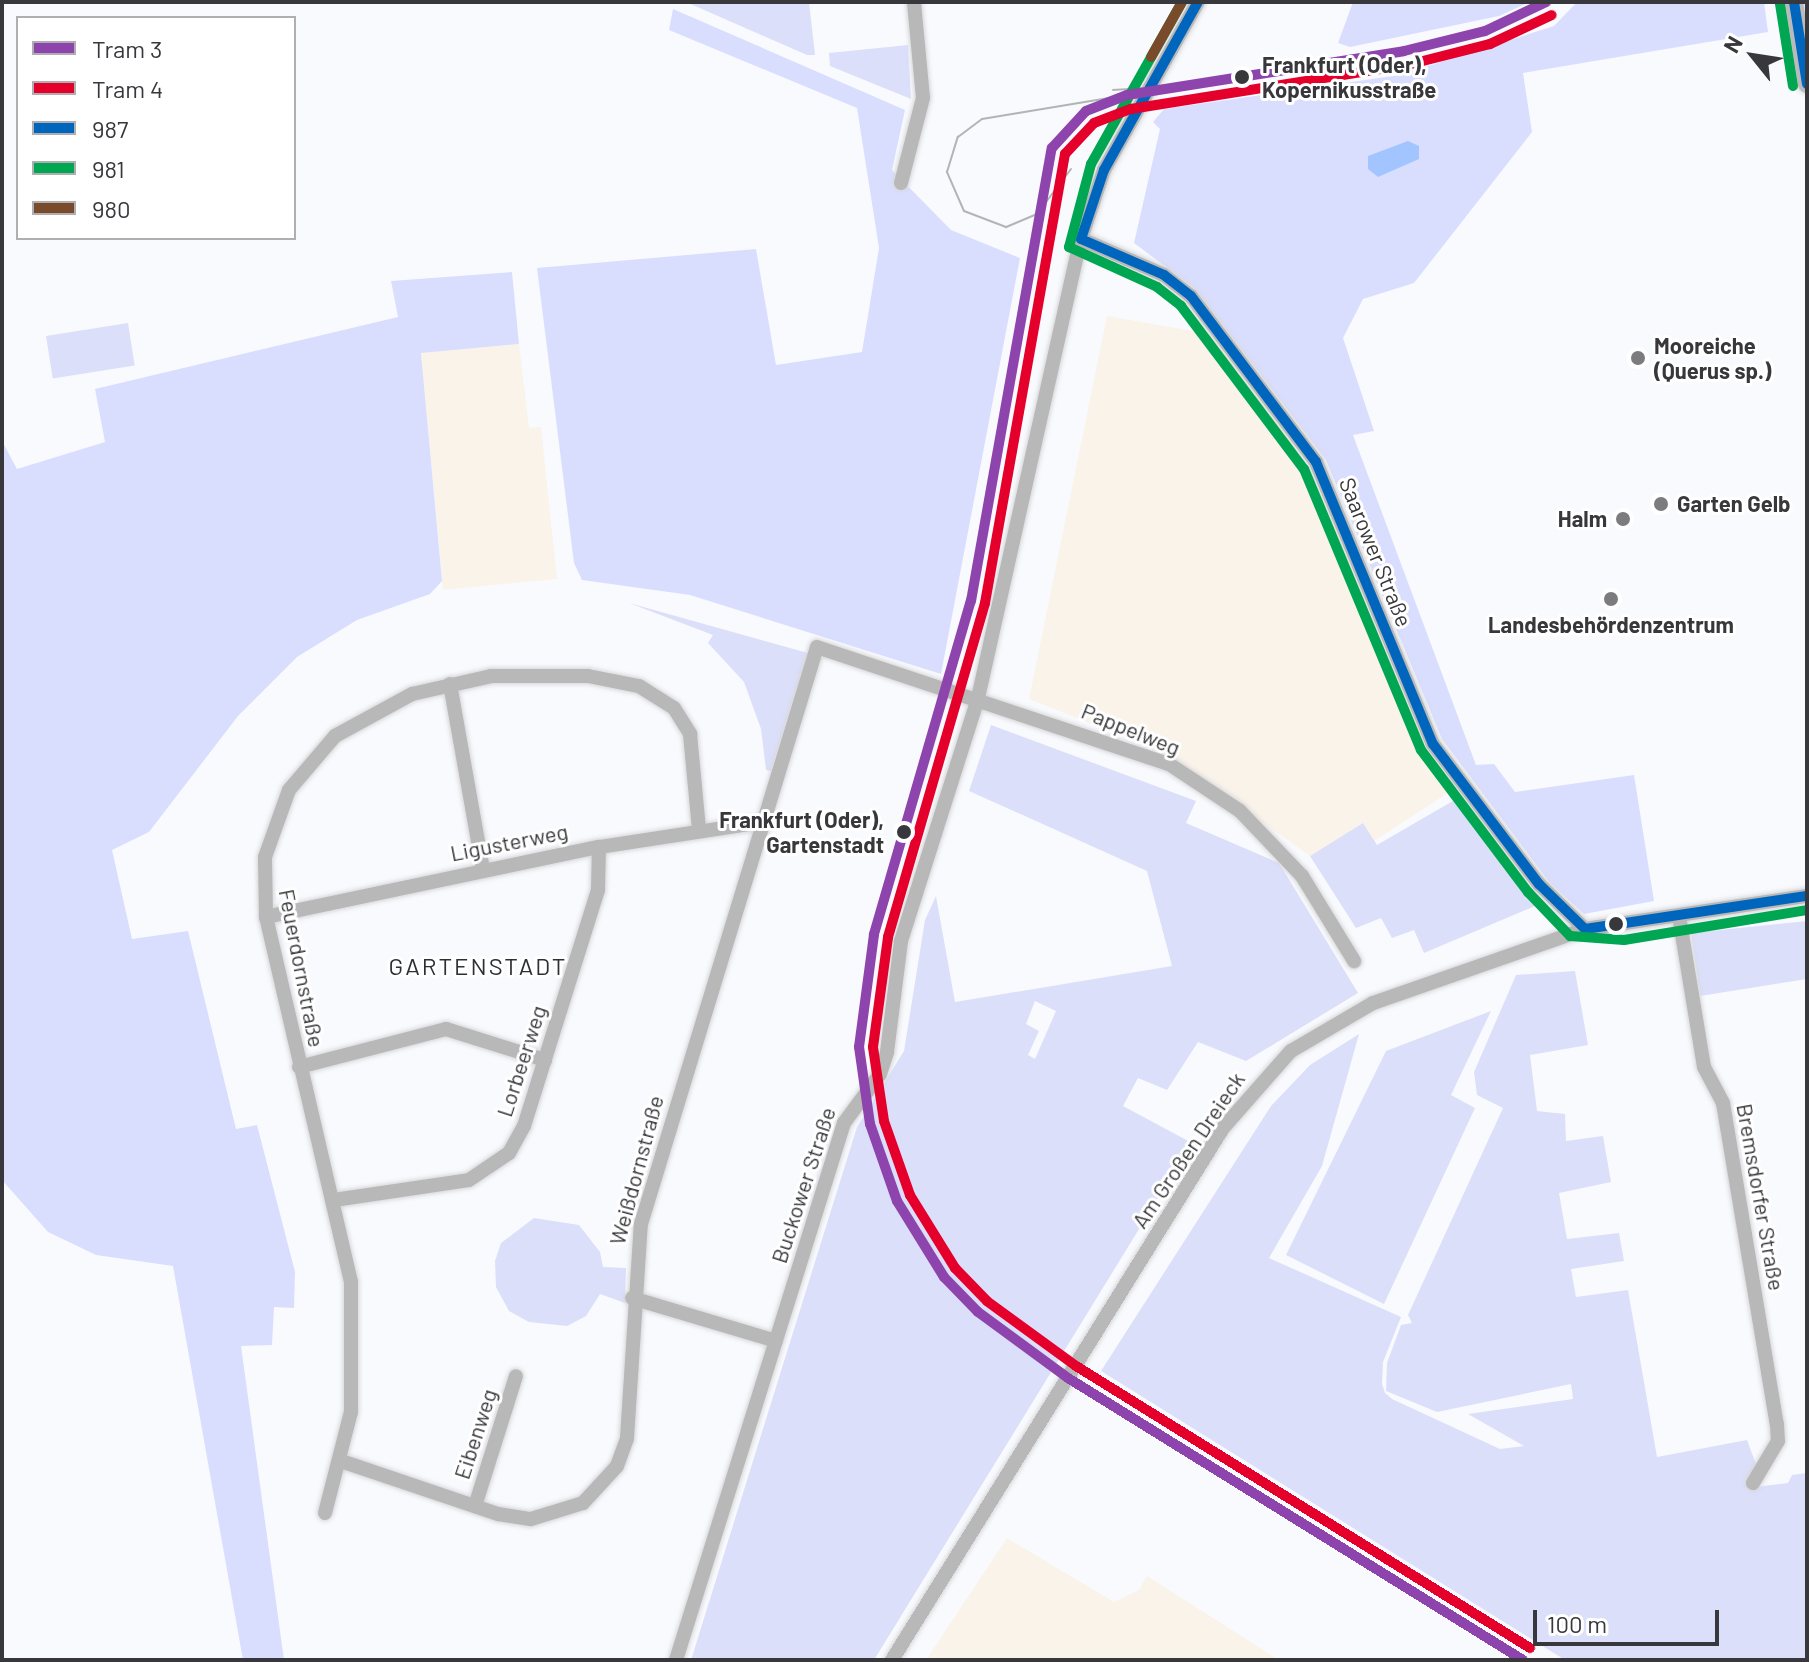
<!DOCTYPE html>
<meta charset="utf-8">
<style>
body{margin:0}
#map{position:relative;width:1809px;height:1662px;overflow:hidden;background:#f9fafe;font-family:Barlow,sans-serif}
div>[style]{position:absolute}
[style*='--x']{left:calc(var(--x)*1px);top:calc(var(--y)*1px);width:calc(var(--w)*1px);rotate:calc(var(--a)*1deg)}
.industrial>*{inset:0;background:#faf3ea}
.green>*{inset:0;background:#dcdffa;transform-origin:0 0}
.forest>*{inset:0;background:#dadefe}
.water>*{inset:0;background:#a2c5ff}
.roads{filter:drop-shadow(0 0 2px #d7d8da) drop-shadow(0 0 2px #d7d8da)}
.minor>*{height:14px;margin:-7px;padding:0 7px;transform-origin:7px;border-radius:7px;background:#b8b8b8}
.major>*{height:18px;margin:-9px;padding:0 9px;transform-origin:9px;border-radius:9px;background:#bababc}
.tram>*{height:2px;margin:-1px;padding:0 1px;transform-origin:1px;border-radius:1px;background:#b3b4b5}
.bus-1>*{height:10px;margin:-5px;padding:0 5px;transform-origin:5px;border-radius:5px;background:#0065bd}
.bus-2>*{height:10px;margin:-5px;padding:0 5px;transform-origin:5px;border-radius:5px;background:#00a651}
.bus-3>*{height:10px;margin:-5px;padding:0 5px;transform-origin:5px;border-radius:5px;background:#7a4b2a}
.tram-1>*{height:10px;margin:-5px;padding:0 5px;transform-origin:5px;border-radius:5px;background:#8e44ad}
.tram-2>*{height:10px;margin:-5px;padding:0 5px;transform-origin:5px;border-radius:5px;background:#e4002b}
.dots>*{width:22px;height:22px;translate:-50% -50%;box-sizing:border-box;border:4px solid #fff;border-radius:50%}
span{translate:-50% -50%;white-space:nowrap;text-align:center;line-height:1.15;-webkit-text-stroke:6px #fff;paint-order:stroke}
.stop-label{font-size:22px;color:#38383c;font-weight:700}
.left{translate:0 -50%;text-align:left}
.right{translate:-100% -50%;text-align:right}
.poi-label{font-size:22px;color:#38383c;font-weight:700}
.street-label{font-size:22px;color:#38383c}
.neighbourhood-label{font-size:24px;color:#2e2f36;letter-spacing:2px}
.frame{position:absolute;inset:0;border:4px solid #38383c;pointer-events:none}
.legend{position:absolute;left:16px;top:16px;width:280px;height:224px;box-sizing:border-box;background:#fff;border:2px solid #afafb1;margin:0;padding:10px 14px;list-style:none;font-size:24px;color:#38383c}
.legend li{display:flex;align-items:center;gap:16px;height:40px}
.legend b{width:40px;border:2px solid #afafb1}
.north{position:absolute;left:1713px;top:16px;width:80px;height:80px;-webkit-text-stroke:6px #fff;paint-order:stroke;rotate:300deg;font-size:22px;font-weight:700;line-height:32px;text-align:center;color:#38383c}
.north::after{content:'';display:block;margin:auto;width:28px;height:36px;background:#38383c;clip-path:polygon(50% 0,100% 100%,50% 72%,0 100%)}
.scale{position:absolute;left:1533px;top:1610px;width:186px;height:36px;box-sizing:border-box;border:4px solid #38383c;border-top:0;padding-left:10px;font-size:24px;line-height:28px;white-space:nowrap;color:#38383c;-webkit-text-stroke:6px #fff;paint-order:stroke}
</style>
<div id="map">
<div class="industrial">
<div style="clip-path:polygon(1107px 316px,1210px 334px,1279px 422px,1314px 479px,1420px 745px,1451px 791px,1374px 841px,1363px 823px,1310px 856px,1167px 754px,1029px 699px)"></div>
<div style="clip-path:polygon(519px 344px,529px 428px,541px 427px,557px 579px,443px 590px,421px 352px)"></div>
<div style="clip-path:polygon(1007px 1538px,1114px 1602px,1139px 1590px,1147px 1576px,1279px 1660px,926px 1660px)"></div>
</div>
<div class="green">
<div style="clip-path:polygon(686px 2px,809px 2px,815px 55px,807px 55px)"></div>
<div style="clip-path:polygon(908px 45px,911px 99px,830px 66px,829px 53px)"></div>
<div style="left:128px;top:323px;width:43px;height:83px;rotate:81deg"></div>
<div style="clip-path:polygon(629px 603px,808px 653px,771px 771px,766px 770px,761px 729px,744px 682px,708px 643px,713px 635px)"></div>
<div style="clip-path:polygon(evenodd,991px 725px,1196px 801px,1186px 823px,1279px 863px,1358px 993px,1246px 1061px,1198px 1042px,1167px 1090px,1138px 1078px,1123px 1106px,1192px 1143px,874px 1660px,691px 1660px,857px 1127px,904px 1051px,925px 920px,936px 896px,955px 1002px,1172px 966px,1147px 871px,969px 791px,991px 725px,1035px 1001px,1056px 1011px,1035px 1059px,1028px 1055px,1039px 1031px,1026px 1024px,1035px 1001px)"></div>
<div style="clip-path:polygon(1458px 798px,1535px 906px,1424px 953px,1414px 930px,1392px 938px,1381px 918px,1356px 928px,1310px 856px,1363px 823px,1377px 845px)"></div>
<div style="clip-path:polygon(1807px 921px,1807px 979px,1700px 996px,1691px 933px)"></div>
<div style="clip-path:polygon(1575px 971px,1588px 1045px,1530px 1055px,1537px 1111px,1565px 1114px,1566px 1141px,1603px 1136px,1611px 1182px,1559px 1193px,1567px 1239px,1619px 1233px,1624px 1261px,1571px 1269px,1576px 1297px,1628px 1290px,1657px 1457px,1747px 1440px,1757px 1467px,1754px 1487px,1788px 1483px,1792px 1475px,1807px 1473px,1807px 1660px,1565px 1660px,1101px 1371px,1271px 1106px,1310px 1065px,1359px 1034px,1322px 1166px,1269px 1258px,1401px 1317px,1383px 1362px,1382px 1384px,1385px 1393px,1392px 1399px,1500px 1449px,1524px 1446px,1468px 1414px,1573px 1399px,1571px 1384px,1437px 1412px,1386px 1391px,1387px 1363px,1401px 1325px,1412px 1323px,1408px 1315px,1503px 1108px,1477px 1095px,1474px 1072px,1516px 975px)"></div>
<div style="clip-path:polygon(1491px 1011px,1451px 1095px,1475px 1108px,1384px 1304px,1286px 1255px,1386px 1051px)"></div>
<div style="clip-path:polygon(534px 1218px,579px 1225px,600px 1252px,603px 1267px,626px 1268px,625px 1303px,600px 1294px,586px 1316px,567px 1326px,529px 1322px,509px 1311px,496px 1287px,495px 1261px,501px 1243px)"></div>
</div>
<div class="forest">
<div style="clip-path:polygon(1353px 2px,1530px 2px,1499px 16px,1350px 47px,1338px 43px)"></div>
<div style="clip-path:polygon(1577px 2px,1764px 2px,1768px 32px,1523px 73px,1532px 132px,1414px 283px,1363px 299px,1343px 338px,1374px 431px,1353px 435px,1476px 765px,1494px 764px,1515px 792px,1634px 775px,1654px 901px,1584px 914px,1550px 883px,1442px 739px,1326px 460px,1194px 288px,1134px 243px,1160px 129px,1153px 122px,1164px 109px,1400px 75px,1554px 26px)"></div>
<div style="clip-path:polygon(673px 9px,905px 110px,892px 170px,951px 230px,1020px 258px,941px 674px,690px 595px,582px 580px,574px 563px,537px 268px,756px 249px,776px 365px,862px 352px,879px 248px,857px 108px,669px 30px)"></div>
<div style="clip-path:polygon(512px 272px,519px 344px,421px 353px,442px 581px,430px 594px,357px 620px,297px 657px,238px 716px,149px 832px,112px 850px,132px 939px,188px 931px,236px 1129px,257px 1125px,295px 1272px,294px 1308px,274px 1307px,272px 1345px,241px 1346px,284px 1660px,243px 1660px,173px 1266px,96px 1255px,48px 1232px,2px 1180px,2px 441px,17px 469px,105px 442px,95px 389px,398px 317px,391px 281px)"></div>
</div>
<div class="water">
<div style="clip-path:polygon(1408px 141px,1419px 146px,1419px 159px,1378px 177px,1368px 169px,1368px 156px)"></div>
</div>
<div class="roads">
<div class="minor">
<div style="--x:901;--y:183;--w:88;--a:-75.5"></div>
<div style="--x:923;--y:98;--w:96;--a:-95.4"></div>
<div style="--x:1081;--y:239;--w:90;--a:23.4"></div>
<div style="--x:1164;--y:275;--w:34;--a:38"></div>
<div style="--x:1191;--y:296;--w:208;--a:53"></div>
<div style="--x:1316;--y:462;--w:305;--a:67.5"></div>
<div style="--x:1433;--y:744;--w:176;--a:52.9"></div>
<div style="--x:1539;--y:884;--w:64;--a:44.4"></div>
<div style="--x:450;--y:684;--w:189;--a:79.9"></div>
<div style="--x:1679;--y:916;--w:153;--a:80.6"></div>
<div style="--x:1704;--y:1067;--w:41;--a:62.2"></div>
<div style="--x:1723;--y:1103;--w:326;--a:80.5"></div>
<div style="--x:1777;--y:1424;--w:17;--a:87"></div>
<div style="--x:1778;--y:1441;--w:49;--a:120.8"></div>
<div style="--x:266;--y:917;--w:340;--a:-11.9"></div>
<div style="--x:599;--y:847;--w:166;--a:-8.7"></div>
<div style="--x:299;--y:1067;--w:152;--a:-14.5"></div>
<div style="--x:446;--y:1029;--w:104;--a:17.4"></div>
<div style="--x:334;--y:1200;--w:136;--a:-8.4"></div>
<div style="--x:469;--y:1180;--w:48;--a:-34"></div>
<div style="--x:509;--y:1153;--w:31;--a:-61"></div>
<div style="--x:524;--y:1126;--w:247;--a:-72.6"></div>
<div style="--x:598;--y:890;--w:43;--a:-88.7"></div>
<div style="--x:632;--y:1298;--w:150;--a:16.6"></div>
<div style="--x:341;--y:1461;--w:166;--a:18.7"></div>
<div style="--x:498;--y:1514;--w:33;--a:9"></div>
<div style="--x:531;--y:1519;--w:54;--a:-17.1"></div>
<div style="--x:583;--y:1503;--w:50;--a:-47.4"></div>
<div style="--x:617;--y:1466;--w:30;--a:-70"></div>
<div style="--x:627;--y:1438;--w:214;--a:-86.3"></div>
<div style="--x:641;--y:1224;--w:603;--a:-73.04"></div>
<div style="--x:817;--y:647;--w:371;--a:18.4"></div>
<div style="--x:1169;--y:764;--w:85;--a:33.5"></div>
<div style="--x:1240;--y:811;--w:90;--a:46.4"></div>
<div style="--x:1302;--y:876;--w:100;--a:58.5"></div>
<div style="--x:475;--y:1506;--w:136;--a:-72.5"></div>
<div style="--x:325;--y:1513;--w:104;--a:-75.6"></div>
<div style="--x:351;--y:1412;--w:130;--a:-90"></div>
<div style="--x:351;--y:1282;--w:375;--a:-103.1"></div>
<div style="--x:266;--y:917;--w:60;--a:-91"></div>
<div style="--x:265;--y:857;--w:71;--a:-70.3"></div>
<div style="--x:289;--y:790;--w:71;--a:-49.6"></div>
<div style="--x:335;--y:736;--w:88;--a:-28.6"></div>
<div style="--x:412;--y:694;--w:81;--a:-12.8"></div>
<div style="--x:491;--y:676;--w:97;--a:0"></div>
<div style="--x:588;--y:676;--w:52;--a:11.1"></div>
<div style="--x:639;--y:686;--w:41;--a:32.2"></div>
<div style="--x:674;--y:708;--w:31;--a:58"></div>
<div style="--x:690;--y:734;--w:95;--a:84.6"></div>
<div style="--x:676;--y:1660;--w:563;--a:-72.63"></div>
<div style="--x:844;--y:1123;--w:61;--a:-53.7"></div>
<div style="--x:880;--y:1074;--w:23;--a:-72"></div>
<div style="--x:887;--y:1052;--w:112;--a:-82.8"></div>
<div style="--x:901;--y:941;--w:255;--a:-72.4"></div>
<div style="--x:978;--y:698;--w:470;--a:-77.4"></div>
<div style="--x:1081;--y:239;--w:73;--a:-71.6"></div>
<div style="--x:1104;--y:170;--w:193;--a:-60.8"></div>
<div style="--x:892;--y:1660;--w:627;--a:-58.11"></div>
<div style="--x:1223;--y:1128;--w:103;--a:-48.6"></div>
<div style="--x:1291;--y:1051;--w:95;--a:-30.3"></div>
<div style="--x:1373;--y:1003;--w:225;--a:-19.2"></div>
<div style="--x:1585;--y:929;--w:224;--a:-8.5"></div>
</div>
<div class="major">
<div style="--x:1794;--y:2;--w:83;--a:81"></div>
</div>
</div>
<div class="tram">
<div style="--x:1113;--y:90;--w:87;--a:-3.3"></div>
<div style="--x:1071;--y:169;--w:56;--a:127.1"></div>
<div style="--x:1037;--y:214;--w:34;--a:157"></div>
<div style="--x:1006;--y:227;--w:45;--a:-159.1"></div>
<div style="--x:964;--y:211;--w:43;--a:-113.6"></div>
<div style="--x:947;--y:172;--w:37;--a:-73"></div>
<div style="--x:958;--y:137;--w:30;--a:-37"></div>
<div style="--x:982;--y:119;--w:147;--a:-9.4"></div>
</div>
<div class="bus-1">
<div style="--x:1794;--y:2;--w:83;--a:81"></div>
<div style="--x:1081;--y:239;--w:90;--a:23.4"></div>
<div style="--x:1164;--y:275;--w:34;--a:38"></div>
<div style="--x:1191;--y:296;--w:208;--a:53"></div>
<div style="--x:1316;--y:462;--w:305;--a:67.5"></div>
<div style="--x:1433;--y:744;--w:176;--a:52.9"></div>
<div style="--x:1539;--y:884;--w:64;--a:44.4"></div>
<div style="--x:1081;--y:239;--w:73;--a:-71.6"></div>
<div style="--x:1104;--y:170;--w:193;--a:-60.8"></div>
<div style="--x:1585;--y:929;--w:224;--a:-8.5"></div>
</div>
<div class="bus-2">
<div style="--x:1182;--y:2;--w:186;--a:119.3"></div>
<div style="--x:1091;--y:164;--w:86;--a:104.8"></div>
<div style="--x:1069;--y:247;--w:97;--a:24.4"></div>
<div style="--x:1157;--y:287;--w:31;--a:38"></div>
<div style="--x:1181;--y:306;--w:204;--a:53"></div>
<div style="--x:1304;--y:469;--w:304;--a:67.4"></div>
<div style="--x:1421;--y:750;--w:178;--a:53"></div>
<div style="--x:1528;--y:892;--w:61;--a:46.3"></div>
<div style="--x:1570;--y:936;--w:54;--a:4.2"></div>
<div style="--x:1624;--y:940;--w:185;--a:-9.3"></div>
<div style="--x:1780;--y:4;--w:83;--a:81"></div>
</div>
<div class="bus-3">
<div style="--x:1151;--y:57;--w:63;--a:-60.6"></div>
</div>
<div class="tram-1">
<div style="--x:1523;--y:1660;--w:535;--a:-148.21"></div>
<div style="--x:1068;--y:1378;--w:112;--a:-143.7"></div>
<div style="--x:978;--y:1312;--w:49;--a:-134.2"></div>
<div style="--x:944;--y:1277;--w:89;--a:-121.7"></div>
<div style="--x:897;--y:1201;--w:82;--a:-109.3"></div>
<div style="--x:870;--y:1124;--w:78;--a:-98.1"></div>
<div style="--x:859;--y:1047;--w:114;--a:-82.4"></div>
<div style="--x:874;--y:934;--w:347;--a:-73.8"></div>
<div style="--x:971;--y:601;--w:460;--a:-79.9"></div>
<div style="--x:1052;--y:148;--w:50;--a:-47.4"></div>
<div style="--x:1086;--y:111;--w:44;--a:-21.3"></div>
<div style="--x:1127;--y:95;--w:280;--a:-9"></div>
<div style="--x:1404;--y:51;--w:83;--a:-13.9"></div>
<div style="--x:1485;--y:31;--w:68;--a:-25.4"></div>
</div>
<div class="tram-2">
<div style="--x:1530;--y:1648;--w:534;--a:-148.15"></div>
<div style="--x:1076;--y:1366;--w:110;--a:-143.9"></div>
<div style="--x:987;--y:1301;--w:46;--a:-134.1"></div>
<div style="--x:955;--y:1268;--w:86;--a:-121.7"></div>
<div style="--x:910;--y:1195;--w:78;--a:-109.4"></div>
<div style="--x:884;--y:1121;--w:75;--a:-98.5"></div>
<div style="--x:873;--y:1047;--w:111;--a:-82.2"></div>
<div style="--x:888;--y:937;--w:348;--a:-73.8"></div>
<div style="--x:985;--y:603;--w:456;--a:-79.9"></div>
<div style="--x:1065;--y:154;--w:42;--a:-46.9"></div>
<div style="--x:1094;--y:123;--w:40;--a:-21"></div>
<div style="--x:1131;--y:109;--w:279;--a:-9.1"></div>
<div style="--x:1407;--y:65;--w:86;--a:-14.2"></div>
<div style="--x:1490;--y:44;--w:68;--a:-25.1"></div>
</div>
<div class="dots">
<div style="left:1242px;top:77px;background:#38383c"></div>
<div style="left:1638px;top:358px;background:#7c7c80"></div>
<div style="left:1661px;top:504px;background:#7c7c80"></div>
<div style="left:1623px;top:519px;background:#7c7c80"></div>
<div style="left:1611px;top:599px;background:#7c7c80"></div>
<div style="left:904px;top:832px;background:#38383c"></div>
<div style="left:1616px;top:924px;background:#38383c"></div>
</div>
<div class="stop-label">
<span class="left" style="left:1262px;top:77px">Frankfurt (Oder),<br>Kopernikusstraße</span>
<span class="right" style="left:884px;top:832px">Frankfurt (Oder),<br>Gartenstadt</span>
</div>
<div class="poi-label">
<span class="left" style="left:1654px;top:358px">Mooreiche<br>(Querus sp.)</span>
<span class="left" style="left:1677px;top:504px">Garten Gelb</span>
<span class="right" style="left:1607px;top:519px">Halm</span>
<span style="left:1611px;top:625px">Landesbehördenzentrum</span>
</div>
<div class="street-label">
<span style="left:1376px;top:552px;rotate:68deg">Saarower Straße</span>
<span style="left:1131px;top:729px;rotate:22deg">Pappelweg</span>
<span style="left:509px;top:842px;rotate:-11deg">Ligusterweg</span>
<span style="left:302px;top:968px;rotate:79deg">Feuerdornstraße</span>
<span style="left:521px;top:1061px;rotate:-72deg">Lorbeerweg</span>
<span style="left:1188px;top:1150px;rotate:-56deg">Am Großen Dreieck</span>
<span style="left:636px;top:1170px;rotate:-75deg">Weißdornstraße</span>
<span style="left:803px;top:1185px;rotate:-72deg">Buckower Straße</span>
<span style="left:1761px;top:1197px;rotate:80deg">Bremsdorfer Straße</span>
<span style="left:475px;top:1434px;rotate:-72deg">Eibenweg</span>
</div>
<div class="neighbourhood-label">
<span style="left:478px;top:966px">GARTENSTADT</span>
</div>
<div class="frame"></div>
<ul class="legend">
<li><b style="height:10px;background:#8e44ad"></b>Tram 3</li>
<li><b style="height:10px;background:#e4002b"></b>Tram 4</li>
<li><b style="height:10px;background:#0065bd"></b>987</li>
<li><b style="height:10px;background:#00a651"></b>981</li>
<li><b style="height:10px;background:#7a4b2a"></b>980</li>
</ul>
<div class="north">N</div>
<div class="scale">100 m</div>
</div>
